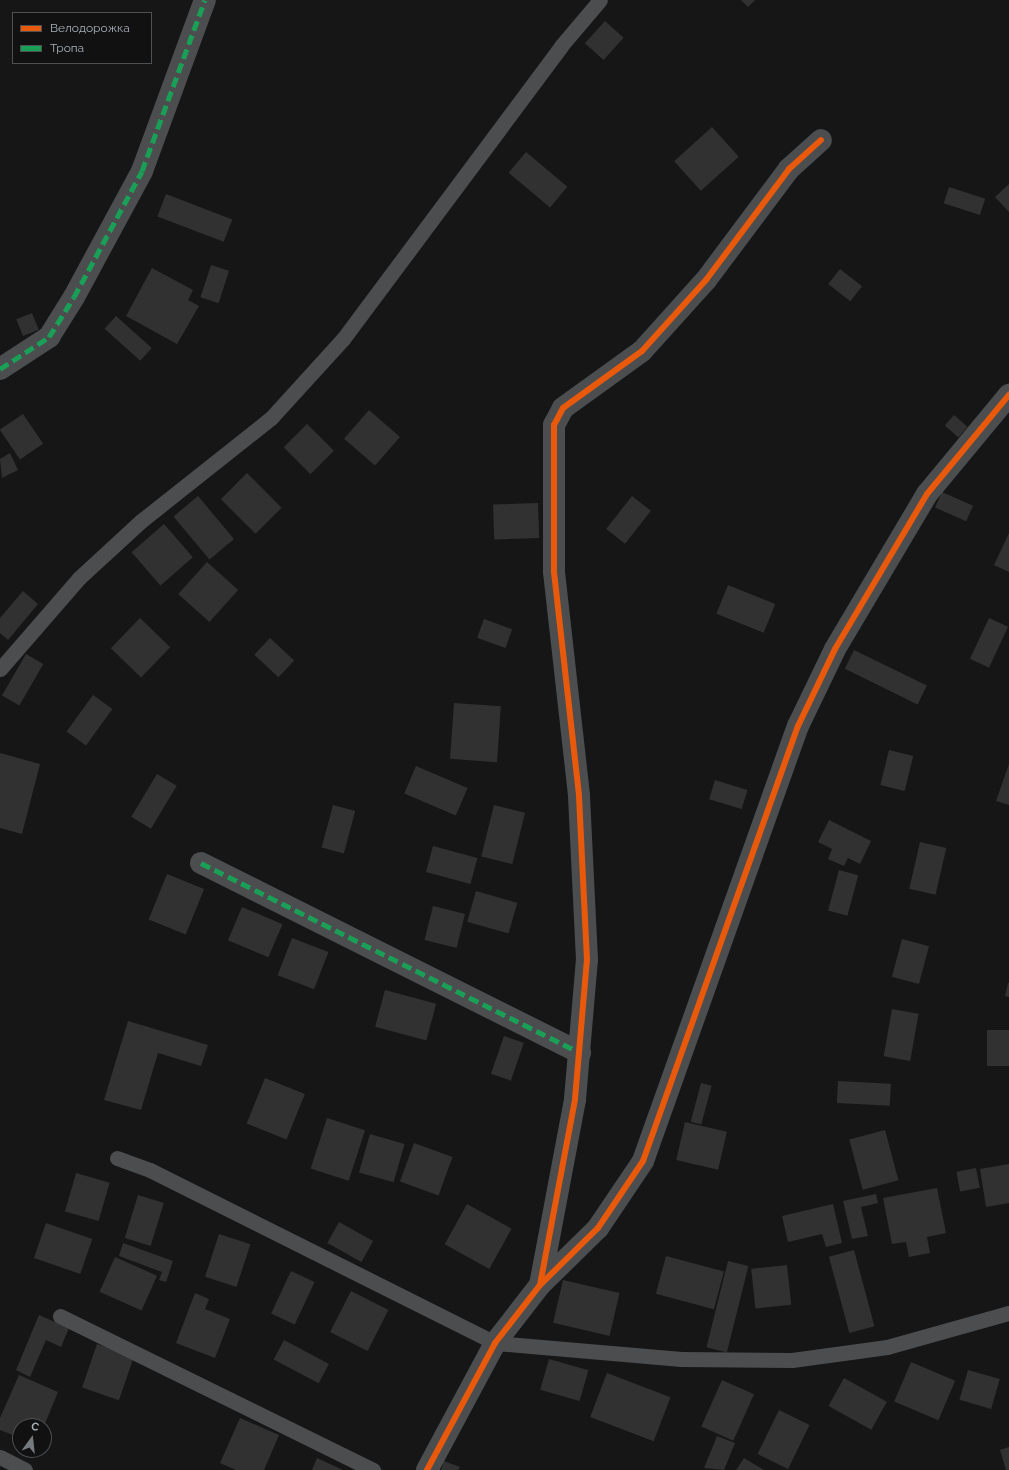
<!DOCTYPE html>
<meta charset="utf-8">
<style>
body{margin:0}
#map{position:relative;width:1009px;height:1470px;overflow:hidden;background:#161617;font-family:Raleway,sans-serif}
div>[style]{position:absolute}
[style*='--x']{left:calc(var(--x)*1px);top:calc(var(--y)*1px);width:calc(var(--w)*1px);rotate:calc(var(--a)*1deg)}
.building>*{inset:0;background:#313132;transform-origin:0 0}
.lane>*{height:15px;margin:-7.5px;padding:0 7.5px;transform-origin:7.5px;border-radius:7.5px;background:#4b4d4f}
.street>*{height:22px;margin:-11px;padding:0 11px;transform-origin:11px;border-radius:11px;background:#4b4d4f}
.quiet>*{height:5px;margin-top:-2.5px;transform-origin:0;background:repeating-linear-gradient(90deg,#1a9f57 0 10px,transparent 0 15px)}
.cycleway>*{height:6px;margin:-3px;padding:0 3px;transform-origin:3px;border-radius:3px;background:#e8590c}
span{translate:-50% -50%;white-space:nowrap;text-align:center;line-height:1.15;-webkit-text-stroke:3px #111112;paint-order:stroke}
.legend{position:absolute;left:12px;top:12px;width:140px;height:52px;box-sizing:border-box;background:#111112;border:1px solid #4d5154;margin:0;padding:5px 7px;list-style:none;font-size:12px;color:#a8b0b7}
.legend li{display:flex;align-items:center;gap:8px;height:20px}
.legend b{width:20px;border:1px solid #4d5154}
.north{position:absolute;left:12px;top:1418px;width:40px;height:40px;box-sizing:border-box;background:#111112;border:1px solid #4d5154;border-radius:50%;rotate:15deg;font-size:11px;font-weight:700;line-height:16px;text-align:center;color:#a8b0b7}
.north::after{content:'';display:block;margin:auto;width:14px;height:18px;background:#757a7f;clip-path:polygon(50% 0,100% 100%,50% 72%,0 100%)}
</style>
<div id="map">
<div class="building">
<div style="clip-path:polygon(741px 0,755px 0,748px 7px)"></div>
<div style="left:605px;top:21px;width:25px;height:30px;rotate:42deg"></div>
<div style="left:712px;top:127px;width:40px;height:51px;rotate:48deg"></div>
<div style="left:526px;top:152px;width:54px;height:27px;rotate:40deg"></div>
<div style="clip-path:polygon(1009px 184px,1009px 212px,995px 197px)"></div>
<div style="left:949px;top:187px;width:38px;height:17px;rotate:18deg"></div>
<div style="left:166px;top:194px;width:71px;height:24px;rotate:21deg"></div>
<div style="left:211px;top:265px;width:19px;height:34px;rotate:18deg"></div>
<div style="clip-path:polygon(152px 268px,193px 290px,188px 300px,199px 306px,177px 344px,126px 316px)"></div>
<div style="left:840px;top:269px;width:28px;height:19px;rotate:38deg"></div>
<div style="left:32px;top:313px;width:18px;height:17px;rotate:68deg"></div>
<div style="left:116px;top:316px;width:48px;height:17px;rotate:42deg"></div>
<div style="left:369px;top:410px;width:41px;height:38px;rotate:41deg"></div>
<div style="left:23px;top:414px;width:36px;height:28px;rotate:56deg"></div>
<div style="left:954px;top:415px;width:18px;height:14px;rotate:41deg"></div>
<div style="left:307px;top:424px;width:38px;height:33px;rotate:45deg"></div>
<div style="clip-path:polygon(10px 453px,18px 470px,2px 478px,0 459px)"></div>
<div style="left:247px;top:473px;width:49px;height:37px;rotate:45deg"></div>
<div style="left:942px;top:492px;width:34px;height:17px;rotate:24deg"></div>
<div style="left:198px;top:496px;width:56px;height:32px;rotate:50deg"></div>
<div style="left:632px;top:496px;width:24px;height:42px;rotate:38deg"></div>
<div style="left:538px;top:503px;width:35px;height:45px;rotate:88deg"></div>
<div style="left:164px;top:524px;width:44px;height:43px;rotate:49deg"></div>
<div style="clip-path:polygon(1009px 533px,1009px 572px,994px 565px)"></div>
<div style="left:207px;top:562px;width:42px;height:43px;rotate:42deg"></div>
<div style="left:728px;top:585px;width:51px;height:31px;rotate:22deg"></div>
<div style="clip-path:polygon(23px 591px,38px 604px,8px 640px,0 633px,0 618px)"></div>
<div style="left:140px;top:618px;width:42px;height:42px;rotate:44deg"></div>
<div style="left:989px;top:618px;width:21px;height:45px;rotate:25deg"></div>
<div style="left:484px;top:619px;width:30px;height:20px;rotate:20deg"></div>
<div style="left:270px;top:638px;width:33px;height:23px;rotate:43deg"></div>
<div style="left:854px;top:650px;width:81px;height:21px;rotate:26deg"></div>
<div style="left:26px;top:654px;width:20px;height:48px;rotate:30deg"></div>
<div style="left:93px;top:695px;width:24px;height:45px;rotate:36deg"></div>
<div style="left:454px;top:703px;width:47px;height:56px;rotate:4deg"></div>
<div style="left:889px;top:750px;width:25px;height:36px;rotate:14deg"></div>
<div style="clip-path:polygon(0 753px,40px 764px,22px 834px,0 828px)"></div>
<div style="clip-path:polygon(1009px 764px,1009px 805px,996px 801px)"></div>
<div style="left:416px;top:766px;width:56px;height:30px;rotate:23deg"></div>
<div style="left:157px;top:774px;width:23px;height:50px;rotate:31deg"></div>
<div style="left:715px;top:780px;width:34px;height:20px;rotate:17deg"></div>
<div style="left:333px;top:805px;width:23px;height:44px;rotate:15deg"></div>
<div style="left:494px;top:805px;width:32px;height:53px;rotate:14deg"></div>
<div style="clip-path:polygon(829px 820px,871px 841px,860px 864px,848px 858px,844px 866px,828px 859px,832px 849px,818px 842px)"></div>
<div style="left:920px;top:842px;width:27px;height:48px;rotate:13deg"></div>
<div style="left:433px;top:846px;width:46px;height:27px;rotate:15deg"></div>
<div style="left:839px;top:870px;width:20px;height:42px;rotate:15deg"></div>
<div style="left:167px;top:874px;width:40px;height:49px;rotate:22deg"></div>
<div style="left:476px;top:891px;width:43px;height:32px;rotate:16deg"></div>
<div style="left:433px;top:906px;width:33px;height:35px;rotate:14deg"></div>
<div style="left:242px;top:907px;width:44px;height:36px;rotate:23deg"></div>
<div style="left:292px;top:938px;width:39px;height:40px;rotate:21deg"></div>
<div style="left:902px;top:939px;width:28px;height:39px;rotate:15deg"></div>
<div style="clip-path:polygon(1008px 983px,1009px 983px,1009px 997px,1005px 996px)"></div>
<div style="left:385px;top:990px;width:53px;height:38px;rotate:15deg"></div>
<div style="left:892px;top:1009px;width:27px;height:48px;rotate:10deg"></div>
<div style="clip-path:polygon(128px 1021px,208px 1045px,201px 1066px,158px 1053px,141px 1110px,104px 1100px)"></div>
<div style="left:1009px;top:1030px;width:36px;height:22px;rotate:90deg"></div>
<div style="left:504px;top:1036px;width:21px;height:40px;rotate:19deg"></div>
<div style="left:265px;top:1078px;width:43px;height:49px;rotate:22deg"></div>
<div style="left:838px;top:1081px;width:53px;height:22px;rotate:3deg"></div>
<div style="left:701px;top:1083px;width:11px;height:40px;rotate:15deg"></div>
<div style="left:327px;top:1118px;width:40px;height:53px;rotate:18deg"></div>
<div style="left:685px;top:1122px;width:43px;height:39px;rotate:13deg"></div>
<div style="left:885px;top:1130px;width:52px;height:37px;rotate:75deg"></div>
<div style="left:370px;top:1134px;width:36px;height:40px;rotate:16deg"></div>
<div style="left:414px;top:1143px;width:41px;height:41px;rotate:20deg"></div>
<div style="clip-path:polygon(1009px 1164px,1009px 1203px,986px 1207px,980px 1169px)"></div>
<div style="left:976px;top:1168px;width:20px;height:20px;rotate:79deg"></div>
<div style="left:76px;top:1173px;width:35px;height:40px;rotate:16deg"></div>
<div style="clip-path:polygon(937px 1188px,946px 1233px,927px 1237px,930px 1253px,909px 1257px,906px 1242px,892px 1244px,883px 1198px)"></div>
<div style="clip-path:polygon(876px 1194px,878px 1203px,861px 1207px,868px 1236px,852px 1239px,843px 1201px)"></div>
<div style="left:138px;top:1195px;width:27px;height:45px;rotate:17deg"></div>
<div style="left:467px;top:1204px;width:51px;height:46px;rotate:29deg"></div>
<div style="clip-path:polygon(833px 1204px,842px 1243px,826px 1247px,822px 1234px,788px 1242px,782px 1216px)"></div>
<div style="left:339px;top:1222px;width:39px;height:24px;rotate:29deg"></div>
<div style="left:46px;top:1223px;width:49px;height:37px;rotate:19deg"></div>
<div style="left:219px;top:1234px;width:33px;height:45px;rotate:18deg"></div>
<div style="clip-path:polygon(123px 1243px,173px 1261px,166px 1282px,159px 1280px,162px 1272px,119px 1256px)"></div>
<div style="left:854px;top:1250px;width:79px;height:26px;rotate:75deg"></div>
<div style="left:666px;top:1256px;width:60px;height:39px;rotate:15deg"></div>
<div style="left:115px;top:1257px;width:46px;height:38px;rotate:24deg"></div>
<div style="left:728px;top:1261px;width:21px;height:89px;rotate:14deg"></div>
<div style="left:787px;top:1265px;width:40px;height:36px;rotate:84deg"></div>
<div style="left:291px;top:1271px;width:26px;height:47px;rotate:25deg"></div>
<div style="left:563px;top:1280px;width:58px;height:44px;rotate:13deg"></div>
<div style="left:351px;top:1291px;width:42px;height:46px;rotate:27deg"></div>
<div style="clip-path:polygon(195px 1293px,209px 1299px,205px 1309px,230px 1319px,215px 1358px,176px 1343px)"></div>
<div style="clip-path:polygon(39px 1315px,69px 1328px,61px 1347px,46px 1340px,30px 1377px,16px 1370px)"></div>
<div style="left:284px;top:1340px;width:51px;height:22px;rotate:28deg"></div>
<div style="left:97px;top:1344px;width:39px;height:46px;rotate:19deg"></div>
<div style="left:549px;top:1359px;width:41px;height:32px;rotate:16deg"></div>
<div style="left:911px;top:1362px;width:48px;height:43px;rotate:23deg"></div>
<div style="left:968px;top:1370px;width:33px;height:31px;rotate:16deg"></div>
<div style="left:607px;top:1373px;width:68px;height:47px;rotate:21deg"></div>
<div style="clip-path:polygon(19px 1375px,58px 1392px,44px 1426px,20px 1426px,20px 1438px,0 1430px,0 1418px)"></div>
<div style="left:844px;top:1378px;width:49px;height:32px;rotate:29deg"></div>
<div style="left:722px;top:1380px;width:35px;height:51px;rotate:24deg"></div>
<div style="left:779px;top:1410px;width:34px;height:49px;rotate:26deg"></div>
<div style="clip-path:polygon(240px 1418px,279px 1435px,264px 1470px,236px 1470px,220px 1463px)"></div>
<div style="clip-path:polygon(717px 1436px,735px 1443px,724px 1470px,704px 1468px)"></div>
<div style="clip-path:polygon(1009px 1447px,1009px 1470px,1006px 1470px,1000px 1450px)"></div>
<div style="clip-path:polygon(317px 1458px,343px 1470px,312px 1470px)"></div>
<div style="clip-path:polygon(744px 1458px,764px 1470px,736px 1470px)"></div>
<div style="clip-path:polygon(444px 1461px,460px 1467px,458px 1470px,441px 1470px)"></div>
</div>
<div class="lane">
<div style="--x:0;--y:669;--w:121;--a:-49"></div>
<div style="--x:79;--y:578;--w:84;--a:-42.6"></div>
<div style="--x:141;--y:521;--w:166;--a:-38.4"></div>
<div style="--x:271;--y:418;--w:107;--a:-47.7"></div>
<div style="--x:343;--y:339;--w:365;--a:-53.3"></div>
<div style="--x:561;--y:46;--w:60;--a:-49.7"></div>
<div style="--x:117;--y:1158;--w:35;--a:20"></div>
<div style="--x:150;--y:1170;--w:386;--a:26.6"></div>
<div style="--x:495;--y:1343;--w:187;--a:4.9"></div>
<div style="--x:681;--y:1359;--w:111;--a:0.5"></div>
<div style="--x:792;--y:1360;--w:96;--a:-7.8"></div>
<div style="--x:887;--y:1347;--w:127;--a:-15.6"></div>
<div style="--x:60;--y:1316;--w:349;--a:26.2"></div>
<div style="--x:0;--y:1457;--w:28;--a:27"></div>
</div>
<div class="street">
<div style="--x:0;--y:369;--w:59;--a:-33.1"></div>
<div style="--x:49;--y:337;--w:47;--a:-58"></div>
<div style="--x:74;--y:297;--w:143;--a:-61.6"></div>
<div style="--x:142;--y:171;--w:182;--a:-69.8"></div>
<div style="--x:201;--y:863;--w:424;--a:26.6"></div>
<div style="--x:540;--y:1285;--w:189;--a:-79.3"></div>
<div style="--x:575;--y:1099;--w:140;--a:-85.1"></div>
<div style="--x:587;--y:960;--w:165;--a:-92.8"></div>
<div style="--x:579;--y:795;--w:225;--a:-96.4"></div>
<div style="--x:554;--y:571;--w:146;--a:-90"></div>
<div style="--x:554;--y:425;--w:19;--a:-62"></div>
<div style="--x:563;--y:408;--w:97;--a:-35.8"></div>
<div style="--x:642;--y:351;--w:96;--a:-48"></div>
<div style="--x:706;--y:280;--w:139;--a:-53.2"></div>
<div style="--x:789;--y:169;--w:43;--a:-42.2"></div>
<div style="--x:427;--y:1470;--w:144;--a:-61.8"></div>
<div style="--x:495;--y:1343;--w:73;--a:-52.2"></div>
<div style="--x:540;--y:1285;--w:81;--a:-44.5"></div>
<div style="--x:598;--y:1228;--w:81;--a:-56.1"></div>
<div style="--x:643;--y:1161;--w:462;--a:-70.4"></div>
<div style="--x:798;--y:726;--w:85;--a:-64.3"></div>
<div style="--x:835;--y:649;--w:180;--a:-59.3"></div>
<div style="--x:927;--y:494;--w:129;--a:-50.4"></div>
</div>
<div class="quiet">
<div style="--x:0;--y:369;--w:59;--a:-33.1"></div>
<div style="--x:49;--y:337;--w:47;--a:-58"></div>
<div style="--x:74;--y:297;--w:143;--a:-61.6"></div>
<div style="--x:142;--y:171;--w:182;--a:-69.8"></div>
<div style="--x:201;--y:863;--w:424;--a:26.6"></div>
</div>
<div class="cycleway">
<div style="--x:540;--y:1285;--w:189;--a:-79.3"></div>
<div style="--x:575;--y:1099;--w:140;--a:-85.1"></div>
<div style="--x:587;--y:960;--w:165;--a:-92.8"></div>
<div style="--x:579;--y:795;--w:225;--a:-96.4"></div>
<div style="--x:554;--y:571;--w:146;--a:-90"></div>
<div style="--x:554;--y:425;--w:19;--a:-62"></div>
<div style="--x:563;--y:408;--w:97;--a:-35.8"></div>
<div style="--x:642;--y:351;--w:96;--a:-48"></div>
<div style="--x:706;--y:280;--w:139;--a:-53.2"></div>
<div style="--x:789;--y:169;--w:43;--a:-42.2"></div>
<div style="--x:427;--y:1470;--w:144;--a:-61.8"></div>
<div style="--x:495;--y:1343;--w:73;--a:-52.2"></div>
<div style="--x:540;--y:1285;--w:81;--a:-44.5"></div>
<div style="--x:598;--y:1228;--w:81;--a:-56.1"></div>
<div style="--x:643;--y:1161;--w:462;--a:-70.4"></div>
<div style="--x:798;--y:726;--w:85;--a:-64.3"></div>
<div style="--x:835;--y:649;--w:180;--a:-59.3"></div>
<div style="--x:927;--y:494;--w:129;--a:-50.4"></div>
</div>
<ul class="legend">
<li><b style="height:5px;background:#e8590c"></b>Велодорожка</li>
<li><b style="height:5px;background:#1a9f57"></b>Тропа</li>
</ul>
<div class="north">С</div>
</div>
